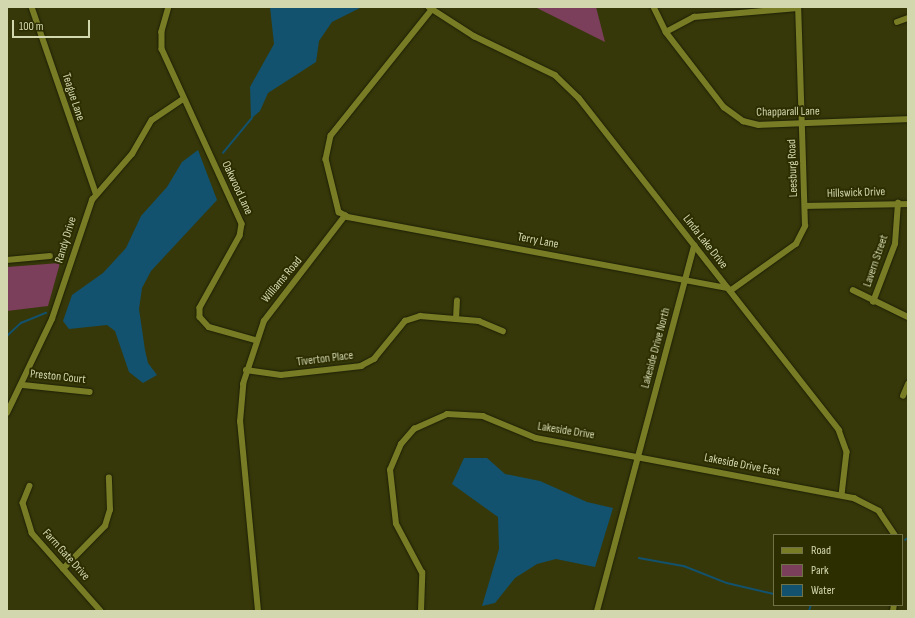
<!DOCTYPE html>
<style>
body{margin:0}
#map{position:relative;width:915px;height:618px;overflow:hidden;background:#36380a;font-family:"Sofia Sans Condensed",sans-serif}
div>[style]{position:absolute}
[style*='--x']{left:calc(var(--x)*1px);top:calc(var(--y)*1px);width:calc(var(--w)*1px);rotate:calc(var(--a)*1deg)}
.green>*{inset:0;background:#7b3e5b}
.water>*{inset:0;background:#12526e}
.stream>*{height:1.5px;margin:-0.75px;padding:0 0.75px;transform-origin:0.75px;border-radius:0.75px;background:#12526e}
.roads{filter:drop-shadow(0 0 1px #1d1f05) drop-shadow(0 0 1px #1d1f05)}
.street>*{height:5.5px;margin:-2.75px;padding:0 2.75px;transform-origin:2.75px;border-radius:2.75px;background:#787c25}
span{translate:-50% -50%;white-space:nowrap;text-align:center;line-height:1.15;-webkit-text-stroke:4px #2c2e00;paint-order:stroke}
.street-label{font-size:12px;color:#d3d7ae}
.frame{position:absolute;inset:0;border:8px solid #d3d7ae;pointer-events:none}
.legend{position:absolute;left:773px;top:534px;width:130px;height:72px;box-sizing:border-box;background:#2c2e00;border:1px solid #6f7246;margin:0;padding:5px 7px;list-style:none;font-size:12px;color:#d3d7ae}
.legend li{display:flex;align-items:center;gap:8px;height:20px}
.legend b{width:20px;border:1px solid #6f7246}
.scale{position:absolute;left:12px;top:20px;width:78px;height:18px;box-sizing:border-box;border:2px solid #d3d7ae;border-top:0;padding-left:5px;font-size:12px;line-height:14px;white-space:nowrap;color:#d3d7ae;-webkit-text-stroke:3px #2c2e00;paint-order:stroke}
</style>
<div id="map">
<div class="green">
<div style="clip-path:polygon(535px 7px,596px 7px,605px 42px)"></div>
<div style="clip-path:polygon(60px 263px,48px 306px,7px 311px,7px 267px)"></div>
</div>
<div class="water">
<div style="clip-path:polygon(270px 7px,362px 7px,332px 22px,319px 41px,316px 62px,268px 93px,260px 111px,251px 119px,250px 87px,274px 44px)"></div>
<div style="clip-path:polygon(198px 150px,217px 200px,151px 271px,142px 288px,139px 309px,145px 350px,148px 363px,157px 375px,143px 383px,129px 372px,115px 331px,107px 325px,69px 329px,63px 321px,72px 295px,103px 273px,126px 248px,141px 216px,167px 187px,182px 162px)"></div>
<div style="clip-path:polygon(464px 458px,487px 458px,505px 474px,540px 481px,587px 502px,613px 508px,595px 567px,556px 559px,537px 564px,515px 578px,495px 603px,482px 606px,499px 549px,498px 517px,452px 484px)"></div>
</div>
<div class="stream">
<div style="--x:223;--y:153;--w:45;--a:-50.4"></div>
<div style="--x:7;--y:336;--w:19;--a:-43"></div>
<div style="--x:21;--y:323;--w:27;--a:-22"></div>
<div style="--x:905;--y:540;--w:4;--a:-34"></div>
<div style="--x:639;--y:558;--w:46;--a:10.1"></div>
<div style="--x:684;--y:566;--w:46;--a:21.6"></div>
<div style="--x:727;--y:583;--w:48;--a:13.2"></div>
<div style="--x:809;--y:611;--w:6;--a:-72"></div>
</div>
<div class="roads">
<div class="street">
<div style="--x:32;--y:7;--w:197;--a:71"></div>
<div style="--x:169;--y:7;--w:26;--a:106"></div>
<div style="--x:162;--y:32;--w:17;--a:90"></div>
<div style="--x:162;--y:49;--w:192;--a:65.4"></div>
<div style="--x:242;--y:224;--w:12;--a:99"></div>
<div style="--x:240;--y:236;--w:82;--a:119.1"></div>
<div style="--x:200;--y:308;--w:9;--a:90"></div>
<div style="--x:200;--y:317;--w:13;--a:48"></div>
<div style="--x:209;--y:327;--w:48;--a:15.8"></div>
<div style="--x:429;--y:7;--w:54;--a:32.8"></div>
<div style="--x:474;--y:36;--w:90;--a:25.7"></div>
<div style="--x:555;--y:75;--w:33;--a:44"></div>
<div style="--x:579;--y:98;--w:422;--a:51.9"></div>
<div style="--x:839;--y:430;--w:23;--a:70"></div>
<div style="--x:847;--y:452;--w:43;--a:96.6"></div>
<div style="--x:654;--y:7;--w:28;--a:64"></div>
<div style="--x:666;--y:32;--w:95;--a:52.3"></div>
<div style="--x:724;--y:107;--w:24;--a:36"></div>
<div style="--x:743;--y:121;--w:16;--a:14"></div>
<div style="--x:759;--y:125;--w:149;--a:-2.3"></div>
<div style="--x:432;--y:10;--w:161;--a:128.7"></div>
<div style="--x:331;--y:136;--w:24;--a:102"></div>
<div style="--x:326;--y:159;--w:55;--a:76.2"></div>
<div style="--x:339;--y:212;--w:10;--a:29"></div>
<div style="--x:348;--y:217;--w:386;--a:10.6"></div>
<div style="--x:897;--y:22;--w:12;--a:-20"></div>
<div style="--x:666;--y:32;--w:32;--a:-28"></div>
<div style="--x:694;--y:17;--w:104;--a:-4.9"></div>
<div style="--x:805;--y:206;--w:103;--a:-1.1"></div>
<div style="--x:7;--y:260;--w:43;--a:-5.3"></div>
<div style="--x:853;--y:290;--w:61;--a:26.1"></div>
<div style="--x:730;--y:291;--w:81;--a:-35.5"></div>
<div style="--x:796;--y:244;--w:20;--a:-63"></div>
<div style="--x:805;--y:226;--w:219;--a:-91.8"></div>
<div style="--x:873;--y:302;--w:62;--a:-69.2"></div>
<div style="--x:895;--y:244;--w:41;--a:-85.8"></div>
<div style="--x:456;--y:319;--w:18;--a:-87"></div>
<div style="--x:246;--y:370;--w:35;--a:8"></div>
<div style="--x:281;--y:375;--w:81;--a:-6.4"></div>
<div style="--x:361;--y:366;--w:15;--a:-28"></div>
<div style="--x:374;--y:359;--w:49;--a:-50.8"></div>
<div style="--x:405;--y:321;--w:16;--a:-18"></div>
<div style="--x:420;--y:316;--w:59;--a:4.8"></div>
<div style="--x:479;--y:321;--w:26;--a:23"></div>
<div style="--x:23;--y:385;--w:67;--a:6"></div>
<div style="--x:903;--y:396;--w:13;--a:-67"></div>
<div style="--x:7;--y:413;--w:104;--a:-64.4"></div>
<div style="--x:52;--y:319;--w:126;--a:-71.4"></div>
<div style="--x:92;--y:200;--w:61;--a:-49"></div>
<div style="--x:132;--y:154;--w:39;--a:-60"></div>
<div style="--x:152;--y:120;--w:37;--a:-34"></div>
<div style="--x:30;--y:486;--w:18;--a:112"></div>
<div style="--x:23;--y:503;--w:31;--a:73"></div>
<div style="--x:32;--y:533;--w:104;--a:48.5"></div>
<div style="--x:63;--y:569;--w:60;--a:-45.7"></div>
<div style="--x:105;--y:526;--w:17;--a:-73"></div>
<div style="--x:110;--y:510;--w:32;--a:-92"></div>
<div style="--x:258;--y:611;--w:190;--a:-95.4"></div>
<div style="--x:240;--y:422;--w:38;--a:-85"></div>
<div style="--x:243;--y:384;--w:66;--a:-71.6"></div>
<div style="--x:264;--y:321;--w:133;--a:-52.4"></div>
<div style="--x:421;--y:611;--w:38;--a:-88"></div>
<div style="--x:422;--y:573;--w:55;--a:-118"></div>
<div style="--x:396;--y:524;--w:54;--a:-96.3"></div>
<div style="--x:390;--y:470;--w:28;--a:-67"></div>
<div style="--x:401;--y:444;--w:20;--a:-49"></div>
<div style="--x:414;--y:429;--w:36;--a:-24"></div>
<div style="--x:447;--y:414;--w:36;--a:3"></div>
<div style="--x:483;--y:416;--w:57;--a:22.5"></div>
<div style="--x:536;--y:438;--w:324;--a:10.7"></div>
<div style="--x:854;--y:498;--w:28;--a:27"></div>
<div style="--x:879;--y:511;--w:29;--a:56"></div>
<div style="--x:597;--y:611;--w:378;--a:-75.1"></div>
<div style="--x:893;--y:611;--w:6;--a:-81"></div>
</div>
</div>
<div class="street-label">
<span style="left:73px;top:97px;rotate:72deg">Teague Lane</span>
<span style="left:788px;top:112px;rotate:-1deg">Chapparall Lane</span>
<span style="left:793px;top:168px;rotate:-92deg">Leesburg Road</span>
<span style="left:237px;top:188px;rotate:65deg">Oakwood Lane</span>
<span style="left:856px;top:193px;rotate:-2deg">Hillswick Drive</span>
<span style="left:66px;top:240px;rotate:-73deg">Randy Drive</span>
<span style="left:538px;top:241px;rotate:11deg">Terry Lane</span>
<span style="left:705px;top:242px;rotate:52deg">Linda Lake Drive</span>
<span style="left:876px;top:261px;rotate:-71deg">Lavern Street</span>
<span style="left:282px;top:280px;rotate:-50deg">Williams Road</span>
<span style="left:656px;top:348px;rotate:-75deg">Lakeside Drive North</span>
<span style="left:325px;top:359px;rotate:-7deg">Tiverton Place</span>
<span style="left:58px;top:377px;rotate:6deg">Preston Court</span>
<span style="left:566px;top:431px;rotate:9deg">Lakeside Drive</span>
<span style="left:742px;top:465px;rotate:11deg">Lakeside Drive East</span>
<span style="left:66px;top:555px;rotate:48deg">Farm Gate Drive</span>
</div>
<div class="frame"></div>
<ul class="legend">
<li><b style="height:5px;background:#787c25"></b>Road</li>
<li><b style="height:11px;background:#7b3e5b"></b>Park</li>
<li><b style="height:11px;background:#12526e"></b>Water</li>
</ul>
<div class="scale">100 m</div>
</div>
